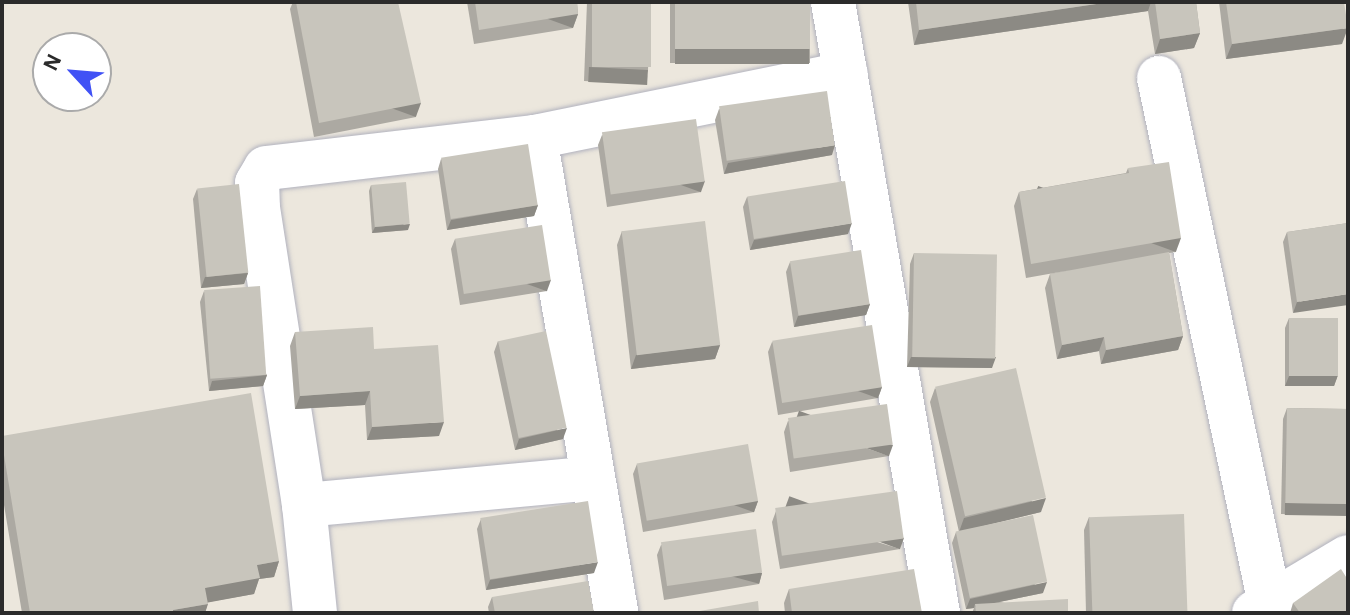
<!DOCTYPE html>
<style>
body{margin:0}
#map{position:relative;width:1350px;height:615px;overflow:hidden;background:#ece7dd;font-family:"Alegreya Sans",sans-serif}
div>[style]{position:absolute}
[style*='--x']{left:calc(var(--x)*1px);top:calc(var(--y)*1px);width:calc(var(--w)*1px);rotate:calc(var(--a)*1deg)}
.roads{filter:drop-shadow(0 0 2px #b1b2be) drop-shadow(0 0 2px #b1b2be)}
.minor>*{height:44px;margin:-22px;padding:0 22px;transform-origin:22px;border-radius:22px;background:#fff}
.wall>*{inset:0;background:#aca9a2;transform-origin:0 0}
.shaded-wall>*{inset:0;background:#8c8a84;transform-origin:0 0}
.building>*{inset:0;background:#c8c5bc;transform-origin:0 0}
span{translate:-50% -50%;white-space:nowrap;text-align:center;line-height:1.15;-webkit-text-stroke:6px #fff;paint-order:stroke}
.frame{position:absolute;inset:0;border:4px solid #2b2b2b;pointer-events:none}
.north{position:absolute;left:32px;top:32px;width:80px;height:80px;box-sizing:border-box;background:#fff;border:2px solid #aaa;border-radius:50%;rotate:296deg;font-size:22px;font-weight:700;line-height:32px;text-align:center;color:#2b2b2b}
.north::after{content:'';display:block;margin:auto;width:28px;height:36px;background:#4152f5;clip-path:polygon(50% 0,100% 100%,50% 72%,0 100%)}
</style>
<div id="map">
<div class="roads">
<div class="minor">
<div style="--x:833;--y:2;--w:620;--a:80.25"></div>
<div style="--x:1159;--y:78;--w:538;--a:78.08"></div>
<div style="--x:535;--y:137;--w:483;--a:80.3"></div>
<div style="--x:304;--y:505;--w:290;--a:-5.3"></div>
<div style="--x:315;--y:613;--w:109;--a:-95.8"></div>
<div style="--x:304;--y:505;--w:300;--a:-98.8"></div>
<div style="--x:258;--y:209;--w:26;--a:-92"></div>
<div style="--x:257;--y:183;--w:17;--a:-59"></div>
<div style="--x:266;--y:168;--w:271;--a:-6.6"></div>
<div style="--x:535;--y:137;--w:317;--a:-11.5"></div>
<div style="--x:1254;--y:613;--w:109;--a:-30.8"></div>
</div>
</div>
<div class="wall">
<div style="clip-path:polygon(293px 2px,296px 2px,416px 117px,314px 137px,290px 9px)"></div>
<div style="clip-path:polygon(467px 2px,577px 2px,578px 14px,573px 28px,474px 44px)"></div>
<div style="clip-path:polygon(587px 2px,651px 2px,648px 70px,643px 84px,584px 81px)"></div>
<div style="left:670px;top:2px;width:140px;height:61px"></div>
<div style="clip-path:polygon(908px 2px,1196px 2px,1200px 33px,1194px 48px,1155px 54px,1148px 11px,914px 45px)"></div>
<div style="clip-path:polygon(1219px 2px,1344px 2px,1342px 44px,1226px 59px)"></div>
<div style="clip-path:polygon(719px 109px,832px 155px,724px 174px,715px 120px)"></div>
<div style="clip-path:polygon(602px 135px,701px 192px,607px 207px,598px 145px)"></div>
<div style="clip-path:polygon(441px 159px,538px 205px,534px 216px,447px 230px,438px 169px)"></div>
<div style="clip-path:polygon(1128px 168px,1176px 252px,1169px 253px,1183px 336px,1178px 350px,1101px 364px,1099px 351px,1057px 359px,1045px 288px,1050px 274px,1071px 270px,1026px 278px,1014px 206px,1019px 192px,1126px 173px)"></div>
<div style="clip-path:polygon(371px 185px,408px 230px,372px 233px,369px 191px)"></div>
<div style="clip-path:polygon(197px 189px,248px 273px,244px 284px,201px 288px,193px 199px)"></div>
<div style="clip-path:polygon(747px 197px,848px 234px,750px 250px,743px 207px)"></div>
<div style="clip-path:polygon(1348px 223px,1293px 313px,1283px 242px,1287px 232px)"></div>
<div style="clip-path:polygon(622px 231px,720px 345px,715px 359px,631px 369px,617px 245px)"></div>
<div style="clip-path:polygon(455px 239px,547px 291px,460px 305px,451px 249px)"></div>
<div style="clip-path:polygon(914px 253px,992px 368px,907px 367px,910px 264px)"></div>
<div style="clip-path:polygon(790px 262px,870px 304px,866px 315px,794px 327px,786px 272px)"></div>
<div style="clip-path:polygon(204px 291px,267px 375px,263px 386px,209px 391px,200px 302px)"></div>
<div style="clip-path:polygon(1289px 318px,1338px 375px,1334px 386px,1285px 386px,1285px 328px)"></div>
<div style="clip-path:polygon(295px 332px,374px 349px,439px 436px,367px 440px,365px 405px,295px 409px,290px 346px)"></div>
<div style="clip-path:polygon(498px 341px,563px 439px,515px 450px,494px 352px)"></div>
<div style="clip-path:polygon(772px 342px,882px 387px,878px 398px,778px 415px,768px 352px)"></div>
<div style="clip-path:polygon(935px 388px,1041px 512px,979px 527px,1043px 593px,999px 602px,1068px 613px,972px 613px,974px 608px,966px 609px,952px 543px,956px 532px,959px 532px,930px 402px)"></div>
<div style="clip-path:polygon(1287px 408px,1348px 409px,1348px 515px,1281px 514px,1283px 419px)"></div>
<div style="clip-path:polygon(788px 421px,889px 456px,790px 472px,784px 432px)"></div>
<div style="clip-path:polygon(2px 436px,279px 561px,274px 577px,259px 579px,254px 594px,208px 602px,205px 613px,22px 613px,2px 493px)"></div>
<div style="clip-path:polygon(637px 464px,758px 501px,754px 512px,643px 532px,633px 474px)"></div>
<div style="clip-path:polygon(776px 511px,900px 549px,780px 569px,772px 522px)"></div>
<div style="clip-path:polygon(1089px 517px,1187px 613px,1086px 613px,1084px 530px)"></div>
<div style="clip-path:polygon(481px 519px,594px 573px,486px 590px,477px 529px)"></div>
<div style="clip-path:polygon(661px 545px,762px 573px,759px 584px,664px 600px,657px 555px)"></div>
<div style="clip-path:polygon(789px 589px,922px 613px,785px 613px,784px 603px)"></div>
<div style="clip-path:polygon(492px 597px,594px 613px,489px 613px,488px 607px)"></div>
<div style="clip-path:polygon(1293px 603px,1348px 613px,1290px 613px)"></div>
</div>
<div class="shaded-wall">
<div style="clip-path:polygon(1110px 2px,1151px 2px,1148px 11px,914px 45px,919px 30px)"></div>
<div style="left:578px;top:14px;width:15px;height:100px;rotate:110deg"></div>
<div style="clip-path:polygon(1348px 28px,1342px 44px,1226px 59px,1232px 44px)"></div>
<div style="clip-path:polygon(1200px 33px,1194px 48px,1155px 54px,1160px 39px)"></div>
<div style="left:675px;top:49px;width:134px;height:15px"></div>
<div style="left:589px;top:67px;width:59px;height:15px;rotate:3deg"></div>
<div style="left:421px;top:103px;width:15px;height:104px;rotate:110deg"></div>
<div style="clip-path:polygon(835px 145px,832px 155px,724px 174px,728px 163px)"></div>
<div style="left:705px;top:181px;width:12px;height:95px;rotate:110deg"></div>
<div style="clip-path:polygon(538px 205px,534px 216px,447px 230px,451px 220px)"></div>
<div style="clip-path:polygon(852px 223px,848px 234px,750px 250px,754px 240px)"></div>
<div style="clip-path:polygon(410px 224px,408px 230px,372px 233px,375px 227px)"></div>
<div style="left:1181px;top:238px;width:15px;height:152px;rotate:110deg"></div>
<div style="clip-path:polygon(248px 273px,244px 284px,201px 288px,205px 277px)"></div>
<div style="left:551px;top:280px;width:12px;height:88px;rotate:110deg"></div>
<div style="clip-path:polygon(1348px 294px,1348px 305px,1293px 313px,1297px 302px)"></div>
<div style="clip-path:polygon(870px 304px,866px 315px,794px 327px,798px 316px)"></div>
<div style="clip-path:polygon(1183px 336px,1178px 350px,1101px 364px,1106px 350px)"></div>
<div style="clip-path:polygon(1104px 337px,1099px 351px,1057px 359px,1062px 345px)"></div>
<div style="clip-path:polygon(720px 345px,715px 359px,631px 369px,636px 355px)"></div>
<div style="clip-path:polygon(911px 357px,996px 357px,992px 368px,907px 367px)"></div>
<div style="clip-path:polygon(267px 375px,263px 386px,209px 391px,212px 381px)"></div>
<div style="clip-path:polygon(1338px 375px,1334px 386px,1285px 386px,1289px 376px)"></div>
<div style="left:882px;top:387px;width:12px;height:101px;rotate:110deg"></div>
<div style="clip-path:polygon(370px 391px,365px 405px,295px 409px,300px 396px)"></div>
<div style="clip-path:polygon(444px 422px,439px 436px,367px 440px,372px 427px)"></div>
<div style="clip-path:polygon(567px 428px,563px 439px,515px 450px,519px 439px)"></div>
<div style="left:893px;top:445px;width:12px;height:100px;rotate:110deg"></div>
<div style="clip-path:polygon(1046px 498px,1041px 512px,959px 532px,964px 518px)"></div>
<div style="left:758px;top:501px;width:12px;height:113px;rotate:110deg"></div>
<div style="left:1285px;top:503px;width:63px;height:12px;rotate:1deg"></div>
<div style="left:904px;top:538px;width:12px;height:122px;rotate:110deg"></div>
<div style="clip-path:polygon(279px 561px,274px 577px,259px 579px,254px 594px,200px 604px,205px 588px,257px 565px)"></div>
<div style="clip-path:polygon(598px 562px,594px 573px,486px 590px,490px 580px)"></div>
<div style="left:762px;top:573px;width:11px;height:95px;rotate:105deg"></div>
<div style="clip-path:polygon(1047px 582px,1043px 593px,975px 607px,975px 604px,974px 608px,966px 609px,970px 599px)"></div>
<div style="clip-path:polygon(208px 604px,205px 613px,172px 613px,173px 610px)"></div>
</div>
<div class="building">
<div style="clip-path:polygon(296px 2px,398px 2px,421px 103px,319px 123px)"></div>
<div style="clip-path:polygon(475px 2px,577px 2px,578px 14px,479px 30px)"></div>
<div style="left:592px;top:2px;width:59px;height:65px"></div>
<div style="left:675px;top:2px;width:135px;height:47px"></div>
<div style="clip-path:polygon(916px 2px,1110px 2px,919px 30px)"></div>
<div style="clip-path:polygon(1155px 2px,1196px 2px,1200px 33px,1160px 39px)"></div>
<div style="clip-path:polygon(1226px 2px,1344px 2px,1348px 28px,1232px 44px)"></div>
<div style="left:827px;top:91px;width:55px;height:109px;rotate:82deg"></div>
<div style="left:696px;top:119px;width:63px;height:95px;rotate:82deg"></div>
<div style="left:528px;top:144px;width:62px;height:88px;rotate:81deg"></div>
<div style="clip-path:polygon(1169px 162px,1181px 238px,1031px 264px,1019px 192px,1129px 173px,1128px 168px)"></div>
<div style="left:845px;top:181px;width:43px;height:99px;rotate:81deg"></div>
<div style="left:406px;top:182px;width:42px;height:35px;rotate:85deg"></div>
<div style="left:239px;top:184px;width:89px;height:42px;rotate:84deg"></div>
<div style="left:705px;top:221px;width:125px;height:84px;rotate:83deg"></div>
<div style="clip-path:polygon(1348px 223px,1348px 294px,1297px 302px,1287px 232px)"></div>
<div style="left:542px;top:225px;width:56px;height:88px;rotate:81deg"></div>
<div style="left:861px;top:250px;width:55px;height:72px;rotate:81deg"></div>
<div style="clip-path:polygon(1169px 252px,1183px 336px,1106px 350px,1104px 337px,1062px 345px,1050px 274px)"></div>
<div style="left:914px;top:253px;width:83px;height:104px;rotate:1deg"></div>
<div style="left:260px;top:286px;width:89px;height:56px;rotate:86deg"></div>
<div style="left:1289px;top:318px;width:49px;height:58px"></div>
<div style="left:872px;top:325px;width:63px;height:101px;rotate:81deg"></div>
<div style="clip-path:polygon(373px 327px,374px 349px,438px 345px,444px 422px,372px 427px,370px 391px,300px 396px,295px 332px)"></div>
<div style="left:546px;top:331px;width:99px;height:49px;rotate:78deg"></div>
<div style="left:1016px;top:368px;width:133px;height:83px;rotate:77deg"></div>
<div style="clip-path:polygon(251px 393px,279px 561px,257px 565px,260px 578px,205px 588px,208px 604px,173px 610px,173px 613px,30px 613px,2px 443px,2px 436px)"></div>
<div style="left:887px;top:404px;width:41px;height:100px;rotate:82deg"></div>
<div style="left:1287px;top:408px;width:61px;height:95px;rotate:1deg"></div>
<div style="left:748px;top:444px;width:58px;height:113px;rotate:80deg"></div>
<div style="left:897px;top:491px;width:48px;height:123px;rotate:82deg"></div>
<div style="left:588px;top:501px;width:62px;height:109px;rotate:81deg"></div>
<div style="left:1184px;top:514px;width:99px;height:95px;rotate:88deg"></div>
<div style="left:1033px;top:515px;width:68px;height:79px;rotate:78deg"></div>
<div style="left:756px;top:529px;width:44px;height:96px;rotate:82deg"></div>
<div style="clip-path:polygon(914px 569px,922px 613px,792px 613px,789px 589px)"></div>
<div style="clip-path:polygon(1341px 569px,1348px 580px,1348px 613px,1300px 613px,1293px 603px)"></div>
<div style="clip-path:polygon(588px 581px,594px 613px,495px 613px,492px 597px)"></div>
<div style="clip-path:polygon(1068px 599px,1068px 613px,976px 613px,975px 604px)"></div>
<div style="clip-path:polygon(758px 601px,759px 613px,688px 613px)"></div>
</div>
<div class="frame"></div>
<div class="north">N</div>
</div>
